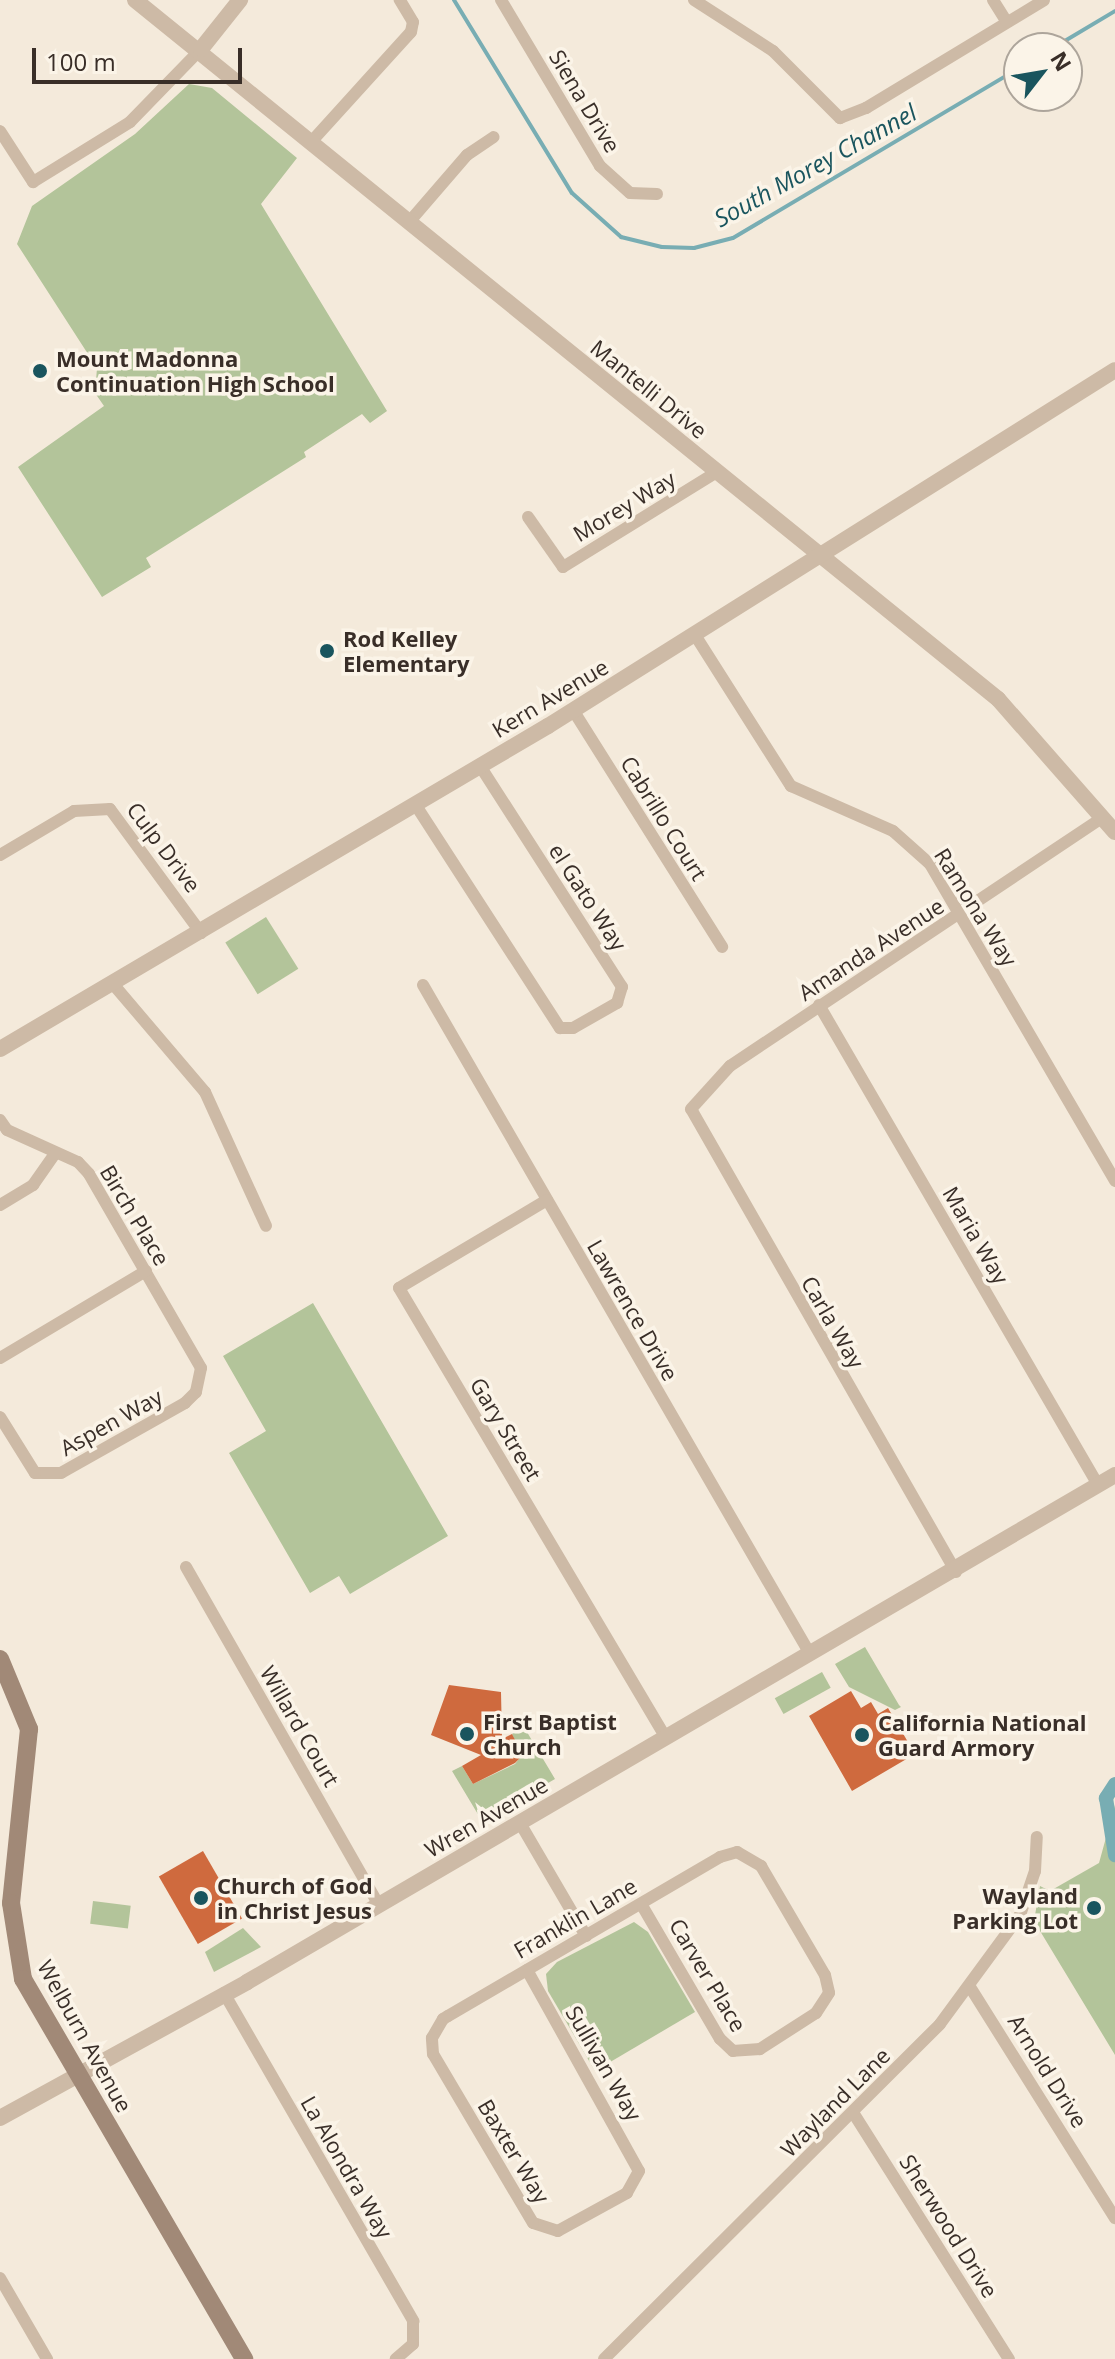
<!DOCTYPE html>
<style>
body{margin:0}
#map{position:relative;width:1115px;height:2359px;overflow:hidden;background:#f4eadb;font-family:"Open Sans",sans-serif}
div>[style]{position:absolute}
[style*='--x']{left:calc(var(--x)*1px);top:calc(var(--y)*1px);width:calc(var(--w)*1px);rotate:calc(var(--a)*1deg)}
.green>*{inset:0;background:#b3c49a;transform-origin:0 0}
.stream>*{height:4px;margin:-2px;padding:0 2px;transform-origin:2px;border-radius:2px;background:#78adb3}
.canal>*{height:14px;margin:-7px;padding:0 7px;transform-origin:7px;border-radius:7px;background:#78adb3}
.building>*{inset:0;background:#cf6a3e;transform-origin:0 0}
.minor>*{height:12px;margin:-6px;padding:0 6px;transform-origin:6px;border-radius:6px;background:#cdbaa6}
.tertiary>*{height:16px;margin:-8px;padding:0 8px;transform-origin:8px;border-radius:8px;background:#cdbaa6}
.secondary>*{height:18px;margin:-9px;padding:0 9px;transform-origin:9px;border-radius:9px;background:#a18977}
.dots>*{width:22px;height:22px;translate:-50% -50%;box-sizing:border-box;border:4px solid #fbf4e8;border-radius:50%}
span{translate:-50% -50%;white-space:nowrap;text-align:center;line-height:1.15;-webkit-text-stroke:7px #fbf4e8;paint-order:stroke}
.street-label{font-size:22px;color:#392e28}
.poi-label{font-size:22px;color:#392e28;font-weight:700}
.left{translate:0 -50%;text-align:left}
.right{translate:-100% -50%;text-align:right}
.water-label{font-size:24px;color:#1a555e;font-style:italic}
.north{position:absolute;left:1003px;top:32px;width:80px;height:80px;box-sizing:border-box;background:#fbf4e8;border:2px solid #ada59b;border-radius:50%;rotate:59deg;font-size:22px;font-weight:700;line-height:32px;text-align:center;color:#392e28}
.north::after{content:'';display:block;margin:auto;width:28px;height:36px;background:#1a555e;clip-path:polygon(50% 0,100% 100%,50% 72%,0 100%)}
.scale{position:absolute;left:32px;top:48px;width:210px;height:36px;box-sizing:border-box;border:4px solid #392e28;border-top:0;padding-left:10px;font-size:24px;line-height:28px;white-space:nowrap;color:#392e28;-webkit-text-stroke:6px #fbf4e8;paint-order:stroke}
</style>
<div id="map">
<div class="green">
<div style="clip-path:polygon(189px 84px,212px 88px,297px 158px,261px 204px,387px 411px,370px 423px,362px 414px,304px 452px,306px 457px,146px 558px,151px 567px,102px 597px,18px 467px,104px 406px,95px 393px,97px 368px,17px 244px,32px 206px,135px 134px)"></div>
<div style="left:266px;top:917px;width:61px;height:48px;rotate:58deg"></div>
<div style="clip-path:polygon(313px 1303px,448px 1536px,350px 1594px,339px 1576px,310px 1593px,229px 1453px,266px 1431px,223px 1356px)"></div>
<div style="clip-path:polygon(865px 1647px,899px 1705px,901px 1707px,895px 1710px,849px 1687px,835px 1664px)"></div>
<div style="left:822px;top:1672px;width:18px;height:54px;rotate:61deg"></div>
<div style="clip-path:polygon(524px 1727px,555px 1779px,482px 1821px,452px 1771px,462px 1766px,473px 1784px,515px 1764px,522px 1755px,512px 1734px)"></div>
<div style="clip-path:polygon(1115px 1805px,1115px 2055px,1034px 1921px,1040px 1886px,1050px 1891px,1099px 1863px)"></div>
<div style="left:93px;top:1901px;width:38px;height:23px;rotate:7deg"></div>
<div style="clip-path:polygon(634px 1922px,648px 1932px,695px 2012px,595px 2071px,548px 1991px,546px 1974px,557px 1962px)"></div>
<div style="clip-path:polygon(243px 1928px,261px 1947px,214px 1972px,205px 1952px)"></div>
</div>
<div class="stream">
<div style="--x:454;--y:0;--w:226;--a:58.6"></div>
<div style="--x:572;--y:193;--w:66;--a:41.9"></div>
<div style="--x:621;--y:237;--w:42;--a:13.7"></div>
<div style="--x:662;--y:247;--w:32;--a:2"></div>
<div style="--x:694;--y:248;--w:40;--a:-14.4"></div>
<div style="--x:733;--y:238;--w:333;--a:-30.7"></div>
<div style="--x:1053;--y:48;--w:72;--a:-30.8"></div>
</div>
<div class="canal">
<div style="--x:1115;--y:1784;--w:17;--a:123"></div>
<div style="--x:1106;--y:1798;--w:58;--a:81"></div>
</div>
<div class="building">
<div style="clip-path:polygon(449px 1685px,501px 1692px,502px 1739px,512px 1734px,523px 1755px,515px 1763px,473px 1784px,462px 1766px,481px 1755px,431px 1735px)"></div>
<div style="clip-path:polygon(851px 1691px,861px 1708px,871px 1702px,878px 1714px,888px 1708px,915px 1754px,852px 1791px,809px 1716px)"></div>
<div style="left:203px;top:1851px;width:78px;height:51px;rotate:60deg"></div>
</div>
<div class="minor">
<div style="--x:501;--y:0;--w:193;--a:59.2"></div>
<div style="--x:600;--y:166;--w:40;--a:42"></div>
<div style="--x:630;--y:193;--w:27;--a:2"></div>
<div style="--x:694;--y:0;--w:94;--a:32.8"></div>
<div style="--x:773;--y:51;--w:95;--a:45"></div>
<div style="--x:840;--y:118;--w:28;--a:-21"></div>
<div style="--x:866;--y:108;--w:208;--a:-31.2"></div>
<div style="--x:993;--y:0;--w:26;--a:58"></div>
<div style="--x:0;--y:131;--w:61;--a:57.1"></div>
<div style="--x:33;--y:182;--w:114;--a:-31.7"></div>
<div style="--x:130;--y:122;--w:102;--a:-45.8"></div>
<div style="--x:312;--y:141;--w:147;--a:-47.8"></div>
<div style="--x:411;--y:32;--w:10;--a:-79"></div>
<div style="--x:413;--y:22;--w:26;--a:-121"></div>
<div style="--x:410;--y:221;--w:87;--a:-49.2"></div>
<div style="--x:467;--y:155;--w:32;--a:-34"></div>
<div style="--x:528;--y:517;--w:61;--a:55"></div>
<div style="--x:563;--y:567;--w:181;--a:-31.7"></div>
<div style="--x:695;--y:635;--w:179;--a:57.6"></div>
<div style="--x:791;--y:786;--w:111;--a:23.8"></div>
<div style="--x:893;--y:831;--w:50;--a:41.7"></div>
<div style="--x:930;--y:864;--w:367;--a:59.7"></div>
<div style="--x:573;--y:710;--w:280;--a:57.8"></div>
<div style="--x:415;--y:804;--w:267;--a:57.1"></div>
<div style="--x:560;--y:1028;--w:13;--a:0"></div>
<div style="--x:573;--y:1028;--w:51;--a:-29.6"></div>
<div style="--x:617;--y:1003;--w:17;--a:-73"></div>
<div style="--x:622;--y:987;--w:263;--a:-122.7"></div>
<div style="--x:0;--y:855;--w:86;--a:-30.7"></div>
<div style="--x:74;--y:811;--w:36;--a:-3"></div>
<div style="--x:110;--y:809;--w:154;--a:53.7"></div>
<div style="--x:113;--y:984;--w:142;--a:49.6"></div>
<div style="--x:205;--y:1092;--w:147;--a:65.5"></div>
<div style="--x:423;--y:985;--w:773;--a:59.95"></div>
<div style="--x:819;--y:1005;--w:555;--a:59.83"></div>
<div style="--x:0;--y:1120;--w:12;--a:55"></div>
<div style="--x:7;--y:1130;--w:78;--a:24.3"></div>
<div style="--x:78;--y:1162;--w:16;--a:47"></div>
<div style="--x:89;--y:1174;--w:224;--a:60"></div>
<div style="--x:201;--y:1368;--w:25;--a:102"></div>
<div style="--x:196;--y:1392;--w:16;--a:135"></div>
<div style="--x:185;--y:1403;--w:142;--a:150.6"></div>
<div style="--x:61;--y:1473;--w:26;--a:180"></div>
<div style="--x:35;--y:1473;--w:66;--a:-122"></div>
<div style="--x:547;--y:1200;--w:172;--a:149.3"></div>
<div style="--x:399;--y:1288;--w:523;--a:59.32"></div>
<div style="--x:0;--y:1205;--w:39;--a:-31"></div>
<div style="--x:33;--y:1185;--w:38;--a:-55"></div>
<div style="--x:0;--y:1358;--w:170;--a:-30.8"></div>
<div style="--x:186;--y:1567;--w:389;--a:60.3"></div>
<div style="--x:956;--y:1572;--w:533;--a:-119.78"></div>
<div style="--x:691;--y:1109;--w:58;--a:-47.8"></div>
<div style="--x:730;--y:1066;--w:449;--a:-33.7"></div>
<div style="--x:520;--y:1823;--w:131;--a:59.7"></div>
<div style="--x:527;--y:1970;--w:230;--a:60.9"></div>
<div style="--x:639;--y:2171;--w:25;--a:119"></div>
<div style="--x:627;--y:2193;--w:79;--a:151.2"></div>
<div style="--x:558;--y:2231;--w:26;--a:-162"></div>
<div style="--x:533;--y:2223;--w:196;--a:-120.6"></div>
<div style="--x:433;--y:2054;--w:16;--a:-94"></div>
<div style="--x:432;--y:2038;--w:22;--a:-60"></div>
<div style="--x:443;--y:2019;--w:6;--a:-31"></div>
<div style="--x:448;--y:2016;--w:315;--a:-30.3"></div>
<div style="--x:720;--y:1857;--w:18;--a:-16"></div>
<div style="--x:737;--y:1852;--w:28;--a:30"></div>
<div style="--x:761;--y:1866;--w:126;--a:59.6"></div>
<div style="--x:825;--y:1975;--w:18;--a:77"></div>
<div style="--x:829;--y:1993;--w:24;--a:123"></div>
<div style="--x:816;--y:2013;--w:67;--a:147.3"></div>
<div style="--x:760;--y:2049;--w:27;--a:176"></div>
<div style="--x:733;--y:2051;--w:18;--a:-137"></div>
<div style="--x:720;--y:2039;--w:156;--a:-120.3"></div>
<div style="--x:970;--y:1987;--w:273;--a:57.9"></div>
<div style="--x:224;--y:1993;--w:379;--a:60"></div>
<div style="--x:413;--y:2321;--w:23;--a:90"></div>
<div style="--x:413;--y:2344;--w:23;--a:139"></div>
<div style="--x:854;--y:2114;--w:290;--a:57.7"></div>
<div style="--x:0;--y:2278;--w:94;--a:59.9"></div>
<div style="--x:604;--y:2359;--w:474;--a:-44.9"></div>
<div style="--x:940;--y:2024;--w:135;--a:-53.7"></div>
<div style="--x:1020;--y:1915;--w:46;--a:-71.2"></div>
<div style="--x:1035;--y:1871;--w:34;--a:-87"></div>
</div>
<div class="tertiary">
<div style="--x:135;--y:0;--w:1111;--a:39.01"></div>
<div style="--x:998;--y:699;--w:177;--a:48.7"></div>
<div style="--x:201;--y:49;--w:63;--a:-51.5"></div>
<div style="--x:0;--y:1049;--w:636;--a:-30.52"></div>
<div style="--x:548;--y:726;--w:669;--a:-32.12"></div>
<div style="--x:0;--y:2118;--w:282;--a:-28.8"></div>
<div style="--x:247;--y:1982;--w:1005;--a:-30.29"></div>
</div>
<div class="secondary">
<div style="--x:0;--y:1659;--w:76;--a:67.5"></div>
<div style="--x:29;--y:1729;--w:175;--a:95.9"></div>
<div style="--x:11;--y:1903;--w:77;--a:81"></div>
<div style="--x:23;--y:1979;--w:440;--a:59.8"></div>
</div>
<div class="dots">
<div style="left:40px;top:371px;background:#1a555e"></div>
<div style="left:327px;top:651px;background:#1a555e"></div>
<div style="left:467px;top:1734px;background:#1a555e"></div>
<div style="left:862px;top:1735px;background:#1a555e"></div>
<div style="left:201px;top:1898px;background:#1a555e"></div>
<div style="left:1094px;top:1908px;background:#1a555e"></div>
</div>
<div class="street-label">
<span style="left:585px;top:101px;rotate:59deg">Siena Drive</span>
<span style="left:649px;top:389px;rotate:39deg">Mantelli Drive</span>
<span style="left:624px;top:506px;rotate:-31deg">Morey Way</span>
<span style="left:550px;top:698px;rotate:-31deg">Kern Avenue</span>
<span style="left:664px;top:818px;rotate:58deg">Cabrillo Court</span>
<span style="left:164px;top:847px;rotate:53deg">Culp Drive</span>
<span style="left:588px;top:897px;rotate:57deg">el Gato Way</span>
<span style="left:976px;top:907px;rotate:58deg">Ramona Way</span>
<span style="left:871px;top:949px;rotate:-33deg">Amanda Avenue</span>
<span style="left:135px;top:1215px;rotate:59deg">Birch Place</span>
<span style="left:976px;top:1235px;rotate:60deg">Maria Way</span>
<span style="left:633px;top:1310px;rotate:60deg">Lawrence Drive</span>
<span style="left:833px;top:1322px;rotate:60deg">Carla Way</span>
<span style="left:111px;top:1422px;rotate:-29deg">Aspen Way</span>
<span style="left:506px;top:1429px;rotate:59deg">Gary Street</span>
<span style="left:300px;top:1726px;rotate:60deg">Willard Court</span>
<span style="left:486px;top:1817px;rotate:-30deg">Wren Avenue</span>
<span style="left:575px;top:1918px;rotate:-30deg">Franklin Lane</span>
<span style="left:708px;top:1975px;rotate:59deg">Carver Place</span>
<span style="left:85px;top:2036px;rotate:61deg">Welburn Avenue</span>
<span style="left:604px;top:2063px;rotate:60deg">Sullivan Way</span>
<span style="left:1048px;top:2071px;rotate:58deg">Arnold Drive</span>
<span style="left:835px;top:2102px;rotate:-45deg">Wayland Lane</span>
<span style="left:514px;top:2151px;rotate:59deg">Baxter Way</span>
<span style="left:347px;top:2167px;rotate:60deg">La Alondra Way</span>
<span style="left:949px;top:2226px;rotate:58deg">Sherwood Drive</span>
</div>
<div class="poi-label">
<span class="left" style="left:56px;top:371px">Mount Madonna<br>Continuation High School</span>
<span class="left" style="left:343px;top:651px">Rod Kelley<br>Elementary</span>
<span class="left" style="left:483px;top:1734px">First Baptist<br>Church</span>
<span class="left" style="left:878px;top:1735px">California National<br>Guard Armory</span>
<span class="left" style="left:217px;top:1898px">Church of God<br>in Christ Jesus</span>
<span class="right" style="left:1078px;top:1908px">Wayland<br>Parking Lot</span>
</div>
<div class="water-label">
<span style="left:815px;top:165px;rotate:-29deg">South Morey Channel</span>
</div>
<div class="north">N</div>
<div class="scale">100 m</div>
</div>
